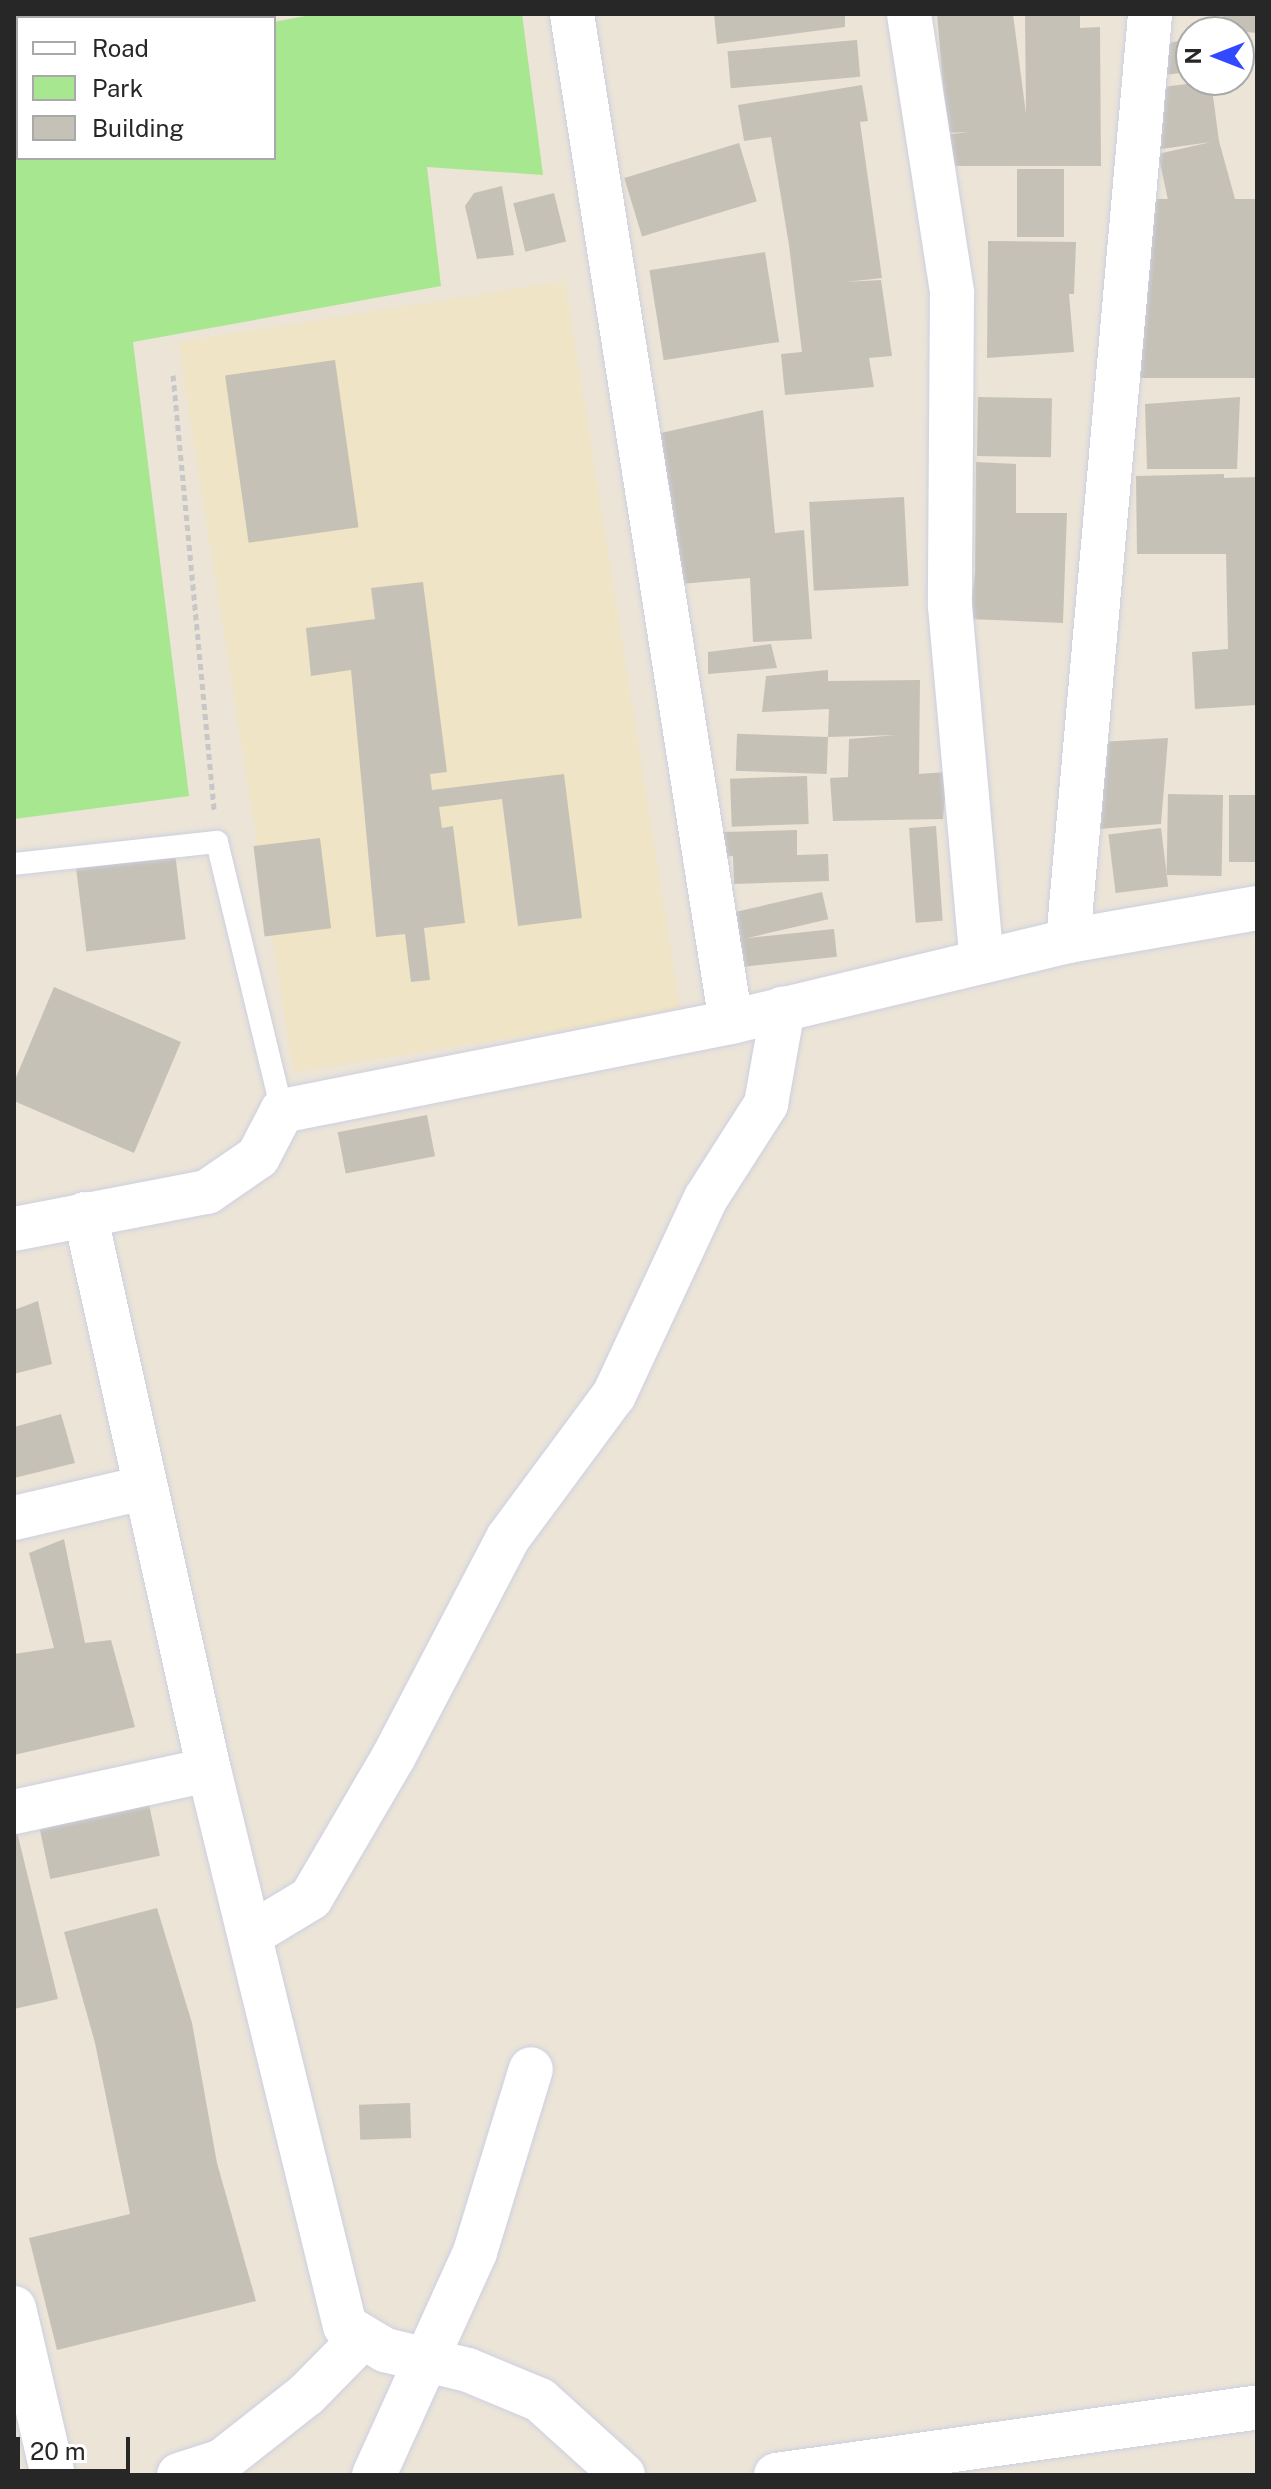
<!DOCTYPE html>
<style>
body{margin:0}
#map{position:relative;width:1271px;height:2489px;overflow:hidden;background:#ebe4d7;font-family:"Public Sans",sans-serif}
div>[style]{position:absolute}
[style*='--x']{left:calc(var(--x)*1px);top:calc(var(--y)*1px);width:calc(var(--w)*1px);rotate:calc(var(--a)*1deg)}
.education>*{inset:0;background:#efe4c5;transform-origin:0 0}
.green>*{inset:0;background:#a7e78f}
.building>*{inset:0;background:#c6c1b7;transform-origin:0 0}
.path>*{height:5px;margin-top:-2.5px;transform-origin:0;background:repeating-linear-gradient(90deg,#c7c7c7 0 6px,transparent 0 10px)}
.roads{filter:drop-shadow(0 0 2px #cdcfe2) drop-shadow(0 0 2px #cdcfe2)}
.lane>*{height:22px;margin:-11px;padding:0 11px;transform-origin:11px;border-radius:11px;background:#fff}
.street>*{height:44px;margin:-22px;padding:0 22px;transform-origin:22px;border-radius:22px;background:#fff}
span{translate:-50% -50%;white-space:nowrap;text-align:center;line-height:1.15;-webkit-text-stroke:8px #fff;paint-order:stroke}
.frame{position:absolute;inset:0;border:16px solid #272727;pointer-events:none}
.legend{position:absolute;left:16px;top:16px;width:260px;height:144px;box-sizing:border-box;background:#fff;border:2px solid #a9a9a9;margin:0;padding:10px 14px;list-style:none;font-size:24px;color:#272727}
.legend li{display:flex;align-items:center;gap:16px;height:40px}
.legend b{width:40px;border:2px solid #a9a9a9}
.north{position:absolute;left:1175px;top:16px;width:80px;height:80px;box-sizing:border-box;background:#fff;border:2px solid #a9a9a9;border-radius:50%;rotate:270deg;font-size:22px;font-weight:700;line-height:32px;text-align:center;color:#272727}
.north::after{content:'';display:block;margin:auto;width:28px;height:36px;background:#314aff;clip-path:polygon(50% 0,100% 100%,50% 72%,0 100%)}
.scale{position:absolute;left:16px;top:2437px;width:114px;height:36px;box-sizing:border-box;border:4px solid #272727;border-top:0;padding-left:10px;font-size:24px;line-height:28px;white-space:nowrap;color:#272727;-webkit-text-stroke:6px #fff;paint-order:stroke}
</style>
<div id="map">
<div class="education">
<div style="left:565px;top:281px;width:739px;height:392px;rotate:81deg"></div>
</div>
<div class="green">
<div style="clip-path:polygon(315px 14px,522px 14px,543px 175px,427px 167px,441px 286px,133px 342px,189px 796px,14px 819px,14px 70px,18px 69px,18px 158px,274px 158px,274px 22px)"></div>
</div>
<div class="building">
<div style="clip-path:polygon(714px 14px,845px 14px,845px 27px,717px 44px)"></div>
<div style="clip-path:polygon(937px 14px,1013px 14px,1026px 114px,1025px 14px,1080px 14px,1080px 28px,1100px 27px,1101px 166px,947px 166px,945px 135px,968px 132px,947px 133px)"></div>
<div style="clip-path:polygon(1223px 14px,1257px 14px,1257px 33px,1224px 30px)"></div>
<div style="clip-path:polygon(1191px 39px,1191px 72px,1153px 76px,1150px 46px)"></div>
<div style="left:857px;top:40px;width:37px;height:130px;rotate:85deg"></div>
<div style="clip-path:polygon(1211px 81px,1219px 141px,1235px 199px,1170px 209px,1158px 154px,1211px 142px,1154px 150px,1146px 89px)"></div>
<div style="clip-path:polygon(862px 85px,868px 121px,860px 122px,882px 278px,846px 282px,881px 280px,892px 356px,869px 358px,874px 387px,785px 395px,781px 354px,802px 352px,789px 245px,771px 137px,744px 141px,738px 105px)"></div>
<div style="left:739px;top:143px;width:61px;height:120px;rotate:73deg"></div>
<div style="left:1017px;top:169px;width:47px;height:68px"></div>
<div style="clip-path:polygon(502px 186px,514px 255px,477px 259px,465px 206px,474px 193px)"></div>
<div style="left:554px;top:193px;width:50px;height:42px;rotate:76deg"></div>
<div style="left:1257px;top:199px;width:179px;height:119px;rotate:90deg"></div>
<div style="clip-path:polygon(988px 241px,1076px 242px,1074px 294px,1069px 294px,1074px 352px,987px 358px)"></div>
<div style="left:765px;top:252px;width:91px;height:117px;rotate:81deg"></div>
<div style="left:335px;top:360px;width:169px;height:111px;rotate:82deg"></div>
<div style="left:978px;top:397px;width:74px;height:59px;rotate:1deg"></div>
<div style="clip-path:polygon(1240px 397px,1237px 469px,1147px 469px,1145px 404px)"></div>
<div style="clip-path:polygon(763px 410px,775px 533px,804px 530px,812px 639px,753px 642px,750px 578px,669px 585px,661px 433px)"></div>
<div style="clip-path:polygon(976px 462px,1016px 464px,1016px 513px,1067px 513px,1063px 623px,969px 619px,975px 574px)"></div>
<div style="clip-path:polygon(1224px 474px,1224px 478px,1257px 477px,1257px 705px,1195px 709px,1192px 652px,1228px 649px,1226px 554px,1137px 554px,1136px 476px)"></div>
<div style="left:904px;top:497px;width:89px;height:95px;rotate:87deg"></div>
<div style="clip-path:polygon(423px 582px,447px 772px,430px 774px,432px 790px,564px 774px,582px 918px,518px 926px,502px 799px,439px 807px,442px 828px,453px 826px,465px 923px,424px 928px,430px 980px,411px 982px,405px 934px,376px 937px,351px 670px,311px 676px,306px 628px,375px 619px,371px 588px)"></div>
<div style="clip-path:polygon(771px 644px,777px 668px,708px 674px,708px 652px)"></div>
<div style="clip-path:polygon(828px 670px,828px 681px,920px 680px,919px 774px,947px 772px,943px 819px,833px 821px,830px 778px,848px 777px,849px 739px,896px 735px,828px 737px,829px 709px,762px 712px,766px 676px)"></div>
<div style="left:828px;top:737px;width:37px;height:91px;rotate:92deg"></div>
<div style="clip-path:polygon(1168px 738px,1161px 824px,1099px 829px,1100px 742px)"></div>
<div style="left:807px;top:776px;width:48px;height:77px;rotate:88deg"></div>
<div style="left:1223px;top:795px;width:81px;height:55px;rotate:91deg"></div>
<div style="left:1229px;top:795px;width:28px;height:67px"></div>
<div style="left:936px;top:826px;width:95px;height:27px;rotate:86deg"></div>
<div style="left:1161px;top:828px;width:59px;height:53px;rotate:83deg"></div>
<div style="clip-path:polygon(797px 830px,797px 855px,828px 854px,829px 881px,734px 884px,733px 856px,723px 857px,722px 832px)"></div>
<div style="left:320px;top:838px;width:91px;height:67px;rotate:83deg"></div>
<div style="left:175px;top:853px;width:87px;height:100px;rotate:83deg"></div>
<div style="left:822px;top:892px;width:28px;height:96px;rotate:77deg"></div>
<div style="left:834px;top:929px;width:28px;height:96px;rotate:84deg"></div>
<div style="clip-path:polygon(54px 987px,181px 1042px,134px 1153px,14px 1101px,14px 1082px)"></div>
<div style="left:427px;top:1115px;width:42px;height:91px;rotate:79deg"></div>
<div style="clip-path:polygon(38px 1301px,52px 1364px,14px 1374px,14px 1310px)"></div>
<div style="clip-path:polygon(61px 1414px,75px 1463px,14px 1478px,14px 1427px)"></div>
<div style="clip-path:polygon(64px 1539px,85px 1643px,111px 1640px,135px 1727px,14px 1755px,14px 1654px,54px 1648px,29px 1553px)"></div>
<div style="left:147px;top:1795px;width:62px;height:112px;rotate:78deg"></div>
<div style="clip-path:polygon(14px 1820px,58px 1999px,14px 2009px)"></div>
<div style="clip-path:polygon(157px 1908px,192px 2023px,217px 2163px,256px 2301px,57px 2350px,29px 2238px,130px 2214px,95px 2043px,64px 1932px)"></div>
<div style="left:410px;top:2103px;width:35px;height:51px;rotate:88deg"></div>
</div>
<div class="path">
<div style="--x:173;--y:375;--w:439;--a:84.6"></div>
</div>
<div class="roads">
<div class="lane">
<div style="--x:14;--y:864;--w:204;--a:-6.2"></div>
<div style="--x:217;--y:842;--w:277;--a:76.4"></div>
</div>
<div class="street">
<div style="--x:572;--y:14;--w:1020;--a:81.04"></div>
<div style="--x:909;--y:14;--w:281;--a:81.2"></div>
<div style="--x:952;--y:292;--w:314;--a:90.4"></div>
<div style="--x:950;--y:606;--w:357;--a:84.9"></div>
<div style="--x:135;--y:18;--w:21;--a:-11"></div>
<div style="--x:14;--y:41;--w:4;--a:-14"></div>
<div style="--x:1068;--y:941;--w:931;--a:-84.94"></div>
<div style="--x:85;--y:1214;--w:570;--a:77.43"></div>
<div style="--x:209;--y:1770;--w:572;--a:76.26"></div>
<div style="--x:345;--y:2326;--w:47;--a:31"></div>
<div style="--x:385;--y:2350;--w:85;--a:13.5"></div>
<div style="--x:468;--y:2370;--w:78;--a:22.6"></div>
<div style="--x:540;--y:2400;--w:112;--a:42.1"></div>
<div style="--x:14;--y:1229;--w:197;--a:-10.9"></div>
<div style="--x:207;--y:1192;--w:62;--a:-34.5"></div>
<div style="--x:258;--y:1157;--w:52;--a:-62.4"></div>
<div style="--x:282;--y:1111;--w:458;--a:-11.2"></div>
<div style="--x:731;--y:1022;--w:347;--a:-13.5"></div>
<div style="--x:1068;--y:941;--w:192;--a:-9.9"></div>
<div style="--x:14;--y:1518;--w:132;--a:-13.1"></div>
<div style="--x:14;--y:1812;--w:199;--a:-12.2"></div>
<div style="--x:250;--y:1935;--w:71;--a:-31.2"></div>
<div style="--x:311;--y:1898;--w:164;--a:-59.7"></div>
<div style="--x:394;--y:1756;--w:246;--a:-62.4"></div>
<div style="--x:508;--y:1538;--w:178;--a:-53.5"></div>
<div style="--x:614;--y:1395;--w:217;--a:-65"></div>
<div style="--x:706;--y:1198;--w:112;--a:-57.4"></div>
<div style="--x:766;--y:1104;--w:97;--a:-79.9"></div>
<div style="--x:14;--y:2308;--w:171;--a:76.9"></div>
<div style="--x:179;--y:2475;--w:45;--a:-18"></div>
<div style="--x:222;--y:2461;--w:107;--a:-38.2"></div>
<div style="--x:306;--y:2395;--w:81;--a:-45.5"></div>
<div style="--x:374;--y:2475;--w:245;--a:-65.6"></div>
<div style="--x:475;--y:2252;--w:191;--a:-73"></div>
<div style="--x:776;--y:2475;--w:486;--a:-8"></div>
</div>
</div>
<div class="frame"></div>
<ul class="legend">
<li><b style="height:10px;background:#fff"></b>Road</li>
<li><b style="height:22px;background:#a7e78f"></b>Park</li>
<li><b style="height:22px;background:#c6c1b7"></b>Building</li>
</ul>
<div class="north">N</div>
<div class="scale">20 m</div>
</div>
